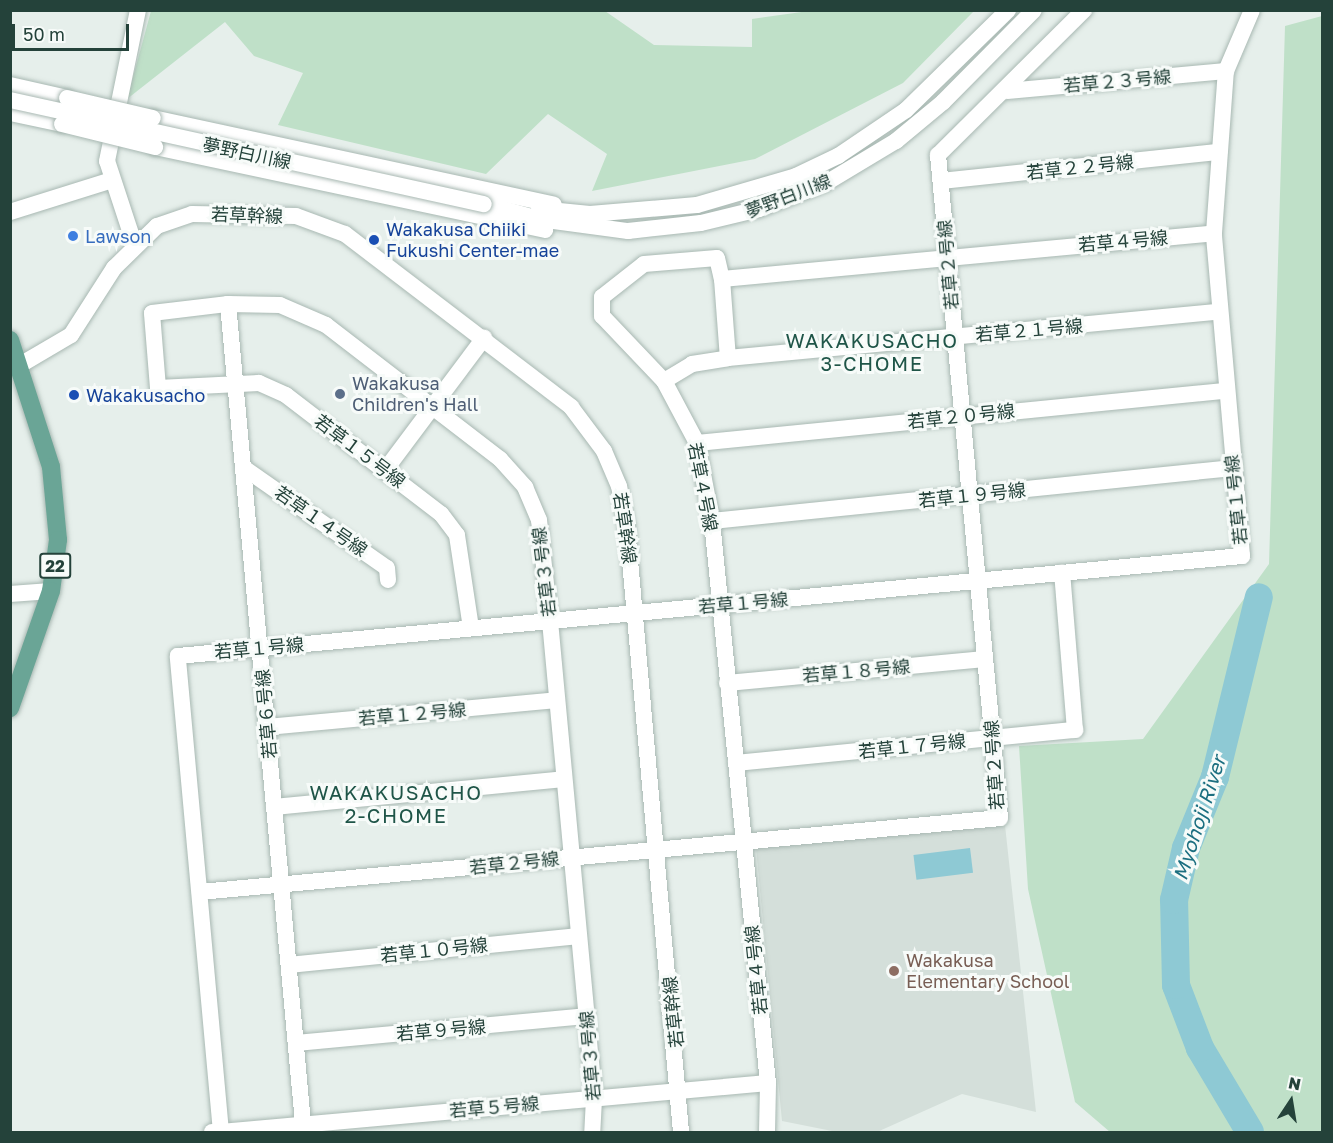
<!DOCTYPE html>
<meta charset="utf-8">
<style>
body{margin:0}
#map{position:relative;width:1333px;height:1143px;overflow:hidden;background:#e6efeb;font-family:"Golos Text","Noto Sans JP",sans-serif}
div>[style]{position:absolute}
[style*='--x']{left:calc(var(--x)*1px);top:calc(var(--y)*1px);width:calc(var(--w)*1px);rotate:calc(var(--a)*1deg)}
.built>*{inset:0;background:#d4dfda}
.green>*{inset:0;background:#bfe0c8}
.water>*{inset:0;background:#8ec9d4;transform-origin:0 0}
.river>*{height:28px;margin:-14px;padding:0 14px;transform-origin:14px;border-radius:14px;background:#8ec9d4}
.roads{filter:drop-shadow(0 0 2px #a8b8b2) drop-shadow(0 0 2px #a8b8b2)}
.minor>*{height:16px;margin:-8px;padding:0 8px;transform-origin:8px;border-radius:8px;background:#fff}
.major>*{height:18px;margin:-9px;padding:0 9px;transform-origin:9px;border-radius:9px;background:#6aa596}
.bridges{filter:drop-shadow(0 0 2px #a8b8b2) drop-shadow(0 0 2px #a8b8b2)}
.minor-bridge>*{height:16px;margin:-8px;padding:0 8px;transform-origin:8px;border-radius:8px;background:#fff}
.dots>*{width:16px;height:16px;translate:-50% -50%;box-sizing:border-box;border:3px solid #f7fbf9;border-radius:50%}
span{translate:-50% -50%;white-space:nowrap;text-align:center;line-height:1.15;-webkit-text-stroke:6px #f7fbf9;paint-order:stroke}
.shield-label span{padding:2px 4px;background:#f7fbf9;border:2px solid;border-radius:4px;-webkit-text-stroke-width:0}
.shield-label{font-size:16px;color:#24423a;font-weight:700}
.street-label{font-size:18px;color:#24423a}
.transit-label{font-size:18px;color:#164399}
.left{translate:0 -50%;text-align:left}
.shop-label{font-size:18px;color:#366cbe}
.service-label{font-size:18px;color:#4e5e75}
.education-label{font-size:18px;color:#785e54}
.neighbourhood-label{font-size:20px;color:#1f5548;letter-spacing:1.5px}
.water-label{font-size:20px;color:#1c6f80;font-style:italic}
.frame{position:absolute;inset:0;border:12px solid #24423a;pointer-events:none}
.north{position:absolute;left:1261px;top:1071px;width:60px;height:60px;-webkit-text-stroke:4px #f7fbf9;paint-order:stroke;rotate:12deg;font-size:16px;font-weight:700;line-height:24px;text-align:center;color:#24423a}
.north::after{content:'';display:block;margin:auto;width:21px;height:27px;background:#24423a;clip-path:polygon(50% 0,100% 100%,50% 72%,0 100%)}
.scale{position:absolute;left:12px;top:24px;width:117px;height:27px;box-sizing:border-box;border:3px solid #24423a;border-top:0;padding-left:8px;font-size:18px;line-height:21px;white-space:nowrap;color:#24423a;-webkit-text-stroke:4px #f7fbf9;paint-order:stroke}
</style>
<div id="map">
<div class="built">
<div style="clip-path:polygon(1005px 825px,1036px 1112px,962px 1094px,877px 1132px,837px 1132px,782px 1121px,756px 848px)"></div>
</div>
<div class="green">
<div style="clip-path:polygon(816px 10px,974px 11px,903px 83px,755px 159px,592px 191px,607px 154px,548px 114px,486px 174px,278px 125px,303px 73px,254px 56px,225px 22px,127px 99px,151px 11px,605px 11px,654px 45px,752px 47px,752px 19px)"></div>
<div style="clip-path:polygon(1322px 16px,1322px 1132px,1110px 1132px,1075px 1102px,1028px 889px,1019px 746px,1143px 739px,1269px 564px,1285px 26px)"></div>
</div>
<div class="water">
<div style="left:970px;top:848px;width:25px;height:57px;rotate:83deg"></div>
</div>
<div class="river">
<div style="--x:1250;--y:1132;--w:98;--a:-120.8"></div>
<div style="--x:1200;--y:1048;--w:67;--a:-110.9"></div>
<div style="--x:1176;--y:985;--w:85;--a:-91.3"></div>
<div style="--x:1174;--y:900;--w:53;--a:-77"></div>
<div style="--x:1186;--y:848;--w:77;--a:-67.8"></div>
<div style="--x:1215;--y:777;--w:185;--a:-76.3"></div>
</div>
<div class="roads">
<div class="minor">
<div style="--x:10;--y:85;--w:58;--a:12.8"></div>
<div style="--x:1007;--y:91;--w:220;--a:-5.2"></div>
<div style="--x:10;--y:113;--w:53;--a:11.9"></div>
<div style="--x:153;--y:118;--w:410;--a:12.2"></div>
<div style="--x:155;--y:147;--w:399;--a:12"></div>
<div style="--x:941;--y:181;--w:280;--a:-6"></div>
<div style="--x:484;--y:204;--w:57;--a:15.3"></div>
<div style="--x:539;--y:219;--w:90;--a:7.7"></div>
<div style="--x:628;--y:231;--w:73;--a:-6.3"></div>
<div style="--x:701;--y:223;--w:60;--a:-13.6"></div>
<div style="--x:759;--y:209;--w:72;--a:-21.2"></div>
<div style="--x:826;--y:183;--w:82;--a:-31"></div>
<div style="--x:896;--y:141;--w:61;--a:-39.7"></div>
<div style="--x:943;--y:102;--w:129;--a:-45.3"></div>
<div style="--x:539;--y:209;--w:51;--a:5.6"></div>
<div style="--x:590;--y:214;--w:107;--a:-4.8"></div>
<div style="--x:697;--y:205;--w:103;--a:-16.3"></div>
<div style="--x:796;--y:176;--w:47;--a:-25.5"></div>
<div style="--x:838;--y:156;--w:82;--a:-34.1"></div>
<div style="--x:906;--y:110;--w:143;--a:-44.4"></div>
<div style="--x:10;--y:212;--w:107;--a:-17.4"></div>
<div style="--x:134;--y:243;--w:86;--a:-108.2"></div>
<div style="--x:107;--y:161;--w:154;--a:-78.4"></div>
<div style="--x:722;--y:279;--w:79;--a:85.7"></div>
<div style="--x:228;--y:304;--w:823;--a:84.77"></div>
<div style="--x:20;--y:365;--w:59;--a:-30.5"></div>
<div style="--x:71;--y:335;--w:80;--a:-57.3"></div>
<div style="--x:114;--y:268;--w:60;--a:-44.3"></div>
<div style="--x:157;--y:226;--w:37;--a:-19"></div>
<div style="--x:192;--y:214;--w:104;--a:1.1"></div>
<div style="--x:296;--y:216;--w:52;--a:20.2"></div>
<div style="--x:345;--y:234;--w:285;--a:37.4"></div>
<div style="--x:571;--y:407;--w:55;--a:53.1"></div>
<div style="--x:604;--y:451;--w:38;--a:67"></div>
<div style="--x:619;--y:486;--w:42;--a:79"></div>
<div style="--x:627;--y:527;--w:607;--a:84.9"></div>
<div style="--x:664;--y:381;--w:33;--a:-31"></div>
<div style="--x:692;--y:364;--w:36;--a:-9"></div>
<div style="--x:728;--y:358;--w:493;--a:-5.4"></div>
<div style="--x:697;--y:443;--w:530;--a:-5.64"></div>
<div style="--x:244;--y:468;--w:174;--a:35"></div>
<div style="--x:387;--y:568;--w:12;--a:85"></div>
<div style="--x:386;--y:469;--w:164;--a:-53.2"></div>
<div style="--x:712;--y:521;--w:524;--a:-5.81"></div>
<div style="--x:10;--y:594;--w:41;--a:-4.2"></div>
<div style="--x:471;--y:628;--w:94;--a:-98.6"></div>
<div style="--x:457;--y:535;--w:26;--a:-127"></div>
<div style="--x:441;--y:514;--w:195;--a:-142.5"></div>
<div style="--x:286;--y:395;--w:30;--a:-156"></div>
<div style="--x:259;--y:383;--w:101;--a:177.2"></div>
<div style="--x:158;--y:388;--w:75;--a:-94.6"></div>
<div style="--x:152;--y:313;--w:77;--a:-6.8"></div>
<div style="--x:228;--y:304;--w:52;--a:1.1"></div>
<div style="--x:280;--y:305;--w:50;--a:23.5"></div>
<div style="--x:326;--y:325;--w:220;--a:37.6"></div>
<div style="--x:500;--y:459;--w:38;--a:48"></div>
<div style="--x:525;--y:487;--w:36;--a:67"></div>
<div style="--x:539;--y:520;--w:102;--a:83.8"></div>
<div style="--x:550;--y:621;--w:480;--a:84.7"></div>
<div style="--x:594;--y:1099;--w:33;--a:93"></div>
<div style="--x:727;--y:683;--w:259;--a:-5.3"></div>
<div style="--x:267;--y:727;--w:291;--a:-5.3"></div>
<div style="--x:736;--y:763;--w:341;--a:-5.6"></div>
<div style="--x:1075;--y:730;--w:158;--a:-94.7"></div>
<div style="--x:274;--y:807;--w:291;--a:-5.5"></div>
<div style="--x:200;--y:892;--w:803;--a:-5.28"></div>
<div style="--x:1000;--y:818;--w:666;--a:-95.34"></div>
<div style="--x:938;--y:155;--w:206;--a:-44.8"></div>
<div style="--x:289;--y:965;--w:291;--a:-5.7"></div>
<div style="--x:296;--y:1043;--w:291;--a:-5.3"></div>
<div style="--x:212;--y:1132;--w:9;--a:0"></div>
<div style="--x:221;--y:1132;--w:478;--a:-95.2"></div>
<div style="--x:178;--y:656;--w:1069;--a:-5.37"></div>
<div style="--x:1242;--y:556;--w:324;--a:-95"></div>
<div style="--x:1214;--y:233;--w:162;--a:-85.8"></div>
<div style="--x:1226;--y:71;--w:66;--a:-66.9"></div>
<div style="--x:221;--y:1132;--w:549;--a:-5.12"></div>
<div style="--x:767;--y:1132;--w:49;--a:-88.8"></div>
<div style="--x:768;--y:1083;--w:565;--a:-95.69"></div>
<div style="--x:712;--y:521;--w:79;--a:-100.9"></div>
<div style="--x:697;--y:443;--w:70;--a:-118"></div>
<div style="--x:664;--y:381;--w:90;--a:-133.6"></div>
<div style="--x:602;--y:316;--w:19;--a:-90"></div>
<div style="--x:602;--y:297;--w:53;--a:-38.2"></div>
<div style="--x:644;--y:264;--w:73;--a:-4.7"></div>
<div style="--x:717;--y:258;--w:22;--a:77"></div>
<div style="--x:722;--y:279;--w:494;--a:-5.3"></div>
</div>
<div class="major">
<div style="--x:10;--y:340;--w:133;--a:72.1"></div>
<div style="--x:51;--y:467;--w:73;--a:84.5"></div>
<div style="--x:58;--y:540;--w:51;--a:97.8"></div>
<div style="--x:51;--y:591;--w:124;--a:109.3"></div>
</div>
</div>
<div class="bridges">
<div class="minor-bridge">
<div style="--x:67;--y:98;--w:88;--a:13.1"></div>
<div style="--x:10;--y:100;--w:485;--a:12.4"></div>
<div style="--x:62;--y:124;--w:96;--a:13.9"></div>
</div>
</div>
<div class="dots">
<div style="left:73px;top:236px;background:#3f7fe0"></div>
<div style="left:374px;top:240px;background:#1a4fb4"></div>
<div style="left:340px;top:394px;background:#5c6f8a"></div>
<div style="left:74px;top:395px;background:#1a4fb4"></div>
<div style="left:894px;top:971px;background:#8d6e63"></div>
</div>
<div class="shield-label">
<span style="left:55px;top:566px">22</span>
</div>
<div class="street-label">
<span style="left:1117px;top:81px;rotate:-5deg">若草２３号線</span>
<span style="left:247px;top:153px;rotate:12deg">夢野白川線</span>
<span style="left:1080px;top:167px;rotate:-6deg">若草２２号線</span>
<span style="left:788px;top:196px;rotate:-21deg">夢野白川線</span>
<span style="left:247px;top:215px;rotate:2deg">若草幹線</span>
<span style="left:1123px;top:241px;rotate:-5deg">若草４号線</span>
<span style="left:948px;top:265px;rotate:-95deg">若草２号線</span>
<span style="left:1029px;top:330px;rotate:-5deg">若草２１号線</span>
<span style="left:961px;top:416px;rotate:-6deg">若草２０号線</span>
<span style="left:360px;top:451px;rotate:37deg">若草１５号線</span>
<span style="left:703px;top:487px;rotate:79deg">若草４号線</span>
<span style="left:972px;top:495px;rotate:-6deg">若草１９号線</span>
<span style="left:1236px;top:500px;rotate:-96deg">若草１号線</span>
<span style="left:321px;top:521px;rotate:35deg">若草１４号線</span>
<span style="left:625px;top:528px;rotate:82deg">若草幹線</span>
<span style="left:544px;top:572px;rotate:-97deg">若草３号線</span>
<span style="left:743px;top:603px;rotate:-5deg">若草１号線</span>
<span style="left:259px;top:648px;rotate:-5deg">若草１号線</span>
<span style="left:856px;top:671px;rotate:-5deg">若草１８号線</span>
<span style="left:266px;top:714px;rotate:-95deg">若草６号線</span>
<span style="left:412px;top:714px;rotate:-5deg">若草１２号線</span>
<span style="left:912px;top:746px;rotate:-6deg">若草１７号線</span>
<span style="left:994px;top:765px;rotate:-94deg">若草２号線</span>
<span style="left:514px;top:863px;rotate:-6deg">若草２号線</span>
<span style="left:434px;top:950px;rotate:-6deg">若草１０号線</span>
<span style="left:756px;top:970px;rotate:-96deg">若草４号線</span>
<span style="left:673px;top:1012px;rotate:-96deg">若草幹線</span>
<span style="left:441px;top:1030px;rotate:-5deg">若草９号線</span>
<span style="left:590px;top:1056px;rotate:-95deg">若草３号線</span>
<span style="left:494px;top:1107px;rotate:-5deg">若草５号線</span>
</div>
<div class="transit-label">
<span class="left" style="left:386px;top:240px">Wakakusa Chiiki<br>Fukushi Center-mae</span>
<span class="left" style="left:86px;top:395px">Wakakusacho</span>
</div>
<div class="shop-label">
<span class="left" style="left:85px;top:236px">Lawson</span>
</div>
<div class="service-label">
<span class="left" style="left:352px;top:394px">Wakakusa<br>Children's Hall</span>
</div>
<div class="education-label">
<span class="left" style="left:906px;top:971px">Wakakusa<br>Elementary School</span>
</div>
<div class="neighbourhood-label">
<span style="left:872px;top:352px">WAKAKUSACHO<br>3-CHOME</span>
<span style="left:396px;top:804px">WAKAKUSACHO<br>2-CHOME</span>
</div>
<div class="water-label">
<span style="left:1199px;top:818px;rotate:-72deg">Myohoji River</span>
</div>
<div class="frame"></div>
<div class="north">N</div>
<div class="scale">50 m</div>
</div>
